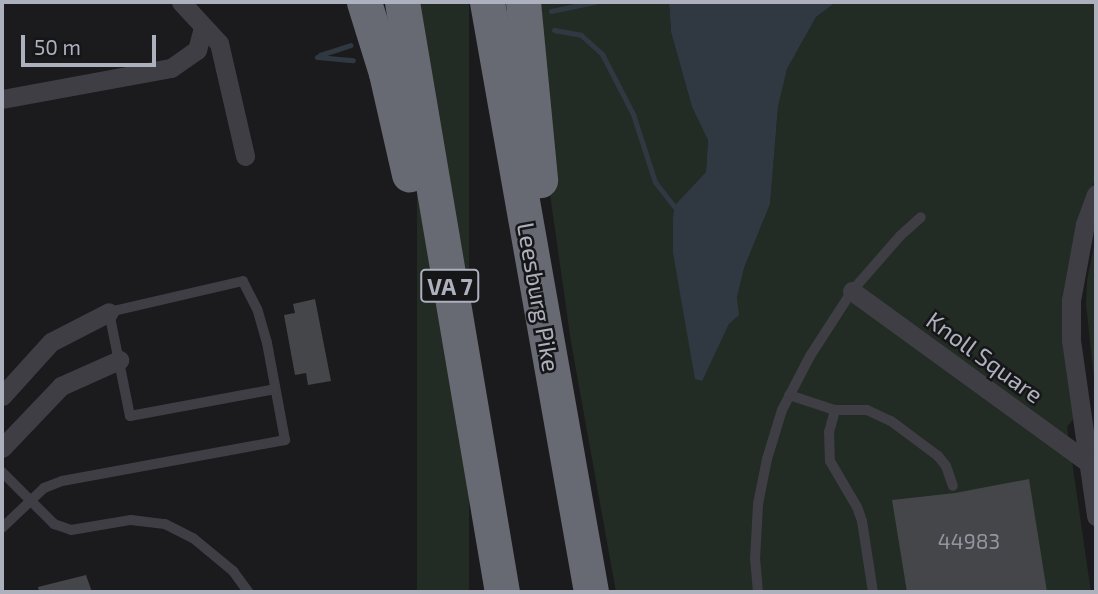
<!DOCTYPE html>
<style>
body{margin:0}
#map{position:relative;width:1098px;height:594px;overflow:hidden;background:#1b1b1d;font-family:"Exo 2",sans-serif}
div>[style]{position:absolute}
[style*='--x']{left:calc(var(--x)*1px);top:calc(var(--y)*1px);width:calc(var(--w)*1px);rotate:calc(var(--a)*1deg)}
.green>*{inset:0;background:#222c24;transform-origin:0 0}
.water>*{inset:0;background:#303942}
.stream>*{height:5px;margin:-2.5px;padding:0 2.5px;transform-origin:2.5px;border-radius:2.5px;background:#303942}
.building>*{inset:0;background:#45464a}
.lane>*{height:10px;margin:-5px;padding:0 5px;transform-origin:5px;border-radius:5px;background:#3e3e44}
.street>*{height:19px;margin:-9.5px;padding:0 9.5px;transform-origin:9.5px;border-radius:9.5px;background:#3e3e44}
.highway>*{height:35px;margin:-17.5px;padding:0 17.5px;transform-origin:17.5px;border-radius:17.5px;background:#686a73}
span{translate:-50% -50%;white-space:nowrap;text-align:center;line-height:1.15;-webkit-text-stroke:5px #161618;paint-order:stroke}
.number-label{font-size:21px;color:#9396a0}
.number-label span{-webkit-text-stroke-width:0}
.shield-label span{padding:2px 5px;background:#161618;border:2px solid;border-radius:5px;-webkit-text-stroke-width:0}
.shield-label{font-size:23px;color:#adb1bd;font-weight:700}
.street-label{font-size:24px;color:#adb1bd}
.frame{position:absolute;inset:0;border:4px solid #adb1bd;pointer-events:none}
.scale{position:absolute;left:21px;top:35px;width:135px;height:32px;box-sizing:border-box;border:4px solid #adb1bd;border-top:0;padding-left:9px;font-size:21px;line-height:24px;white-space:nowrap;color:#adb1bd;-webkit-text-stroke:5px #161618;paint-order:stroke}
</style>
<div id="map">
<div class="green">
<div style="left:417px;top:2px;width:52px;height:599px"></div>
<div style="clip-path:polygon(531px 2px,669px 2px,671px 32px,692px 107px,708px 139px,706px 172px,674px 206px,673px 219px,673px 253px,701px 381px,729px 324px,738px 315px,737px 298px,744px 268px,770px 204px,778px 107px,787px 69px,816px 17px,836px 2px,1096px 2px,1096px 177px,1082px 210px,1077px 414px,1067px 427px,1091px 592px,616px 592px,571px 342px,544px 152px)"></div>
<div style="clip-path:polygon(1096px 236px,1096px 397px,1086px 304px,1087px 281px)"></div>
</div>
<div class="water">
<div style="clip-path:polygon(669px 2px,836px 2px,816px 17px,787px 69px,778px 107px,770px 204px,744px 268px,737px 298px,739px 315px,729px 324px,702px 381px,695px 379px,673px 253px,673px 219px,674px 206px,706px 172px,708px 140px,692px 107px,671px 32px)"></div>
</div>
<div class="stream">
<div style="--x:551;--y:11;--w:44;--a:-11.8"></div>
<div style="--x:554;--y:30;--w:27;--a:10"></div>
<div style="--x:581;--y:35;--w:28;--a:42"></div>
<div style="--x:602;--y:54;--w:68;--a:62.7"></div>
<div style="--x:633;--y:114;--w:71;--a:72.1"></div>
<div style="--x:655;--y:182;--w:31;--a:52"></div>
<div style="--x:320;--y:55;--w:32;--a:-18"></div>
<div style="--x:317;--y:57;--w:36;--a:5"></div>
</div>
<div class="building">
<div style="clip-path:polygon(315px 299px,331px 381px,308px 385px,306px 373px,295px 375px,284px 315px,295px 313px,293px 304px)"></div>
<div style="clip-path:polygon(1029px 479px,1047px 592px,907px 592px,892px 500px,955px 493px)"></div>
<div style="clip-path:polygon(86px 575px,92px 592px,39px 592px,38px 587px)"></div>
</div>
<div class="lane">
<div style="--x:789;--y:395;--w:48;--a:18.1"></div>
<div style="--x:835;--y:410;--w:32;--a:0"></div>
<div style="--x:867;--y:410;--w:26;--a:25"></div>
<div style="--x:891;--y:421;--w:59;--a:36.7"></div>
<div style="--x:938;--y:456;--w:13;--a:51"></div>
<div style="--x:946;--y:466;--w:21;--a:71"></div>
<div style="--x:835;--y:410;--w:23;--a:105"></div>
<div style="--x:829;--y:432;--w:29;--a:88"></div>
<div style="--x:830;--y:461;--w:53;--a:59.6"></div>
<div style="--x:857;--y:507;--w:15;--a:70"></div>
<div style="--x:862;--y:521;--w:72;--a:81.2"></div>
<div style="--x:2;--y:472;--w:74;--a:45"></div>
<div style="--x:54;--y:524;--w:18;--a:19"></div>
<div style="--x:71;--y:530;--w:61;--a:-9.5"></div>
<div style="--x:131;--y:520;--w:34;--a:7"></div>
<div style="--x:165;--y:524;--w:31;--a:27"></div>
<div style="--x:193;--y:538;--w:52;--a:39.5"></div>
<div style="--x:233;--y:571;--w:26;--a:54"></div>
<div style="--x:2;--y:528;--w:58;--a:-43.6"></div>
<div style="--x:44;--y:488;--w:19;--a:-21"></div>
<div style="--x:62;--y:481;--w:227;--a:-10.4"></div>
<div style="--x:285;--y:440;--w:99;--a:-100.5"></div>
<div style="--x:267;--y:343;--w:35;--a:-106"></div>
<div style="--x:257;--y:309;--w:31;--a:-117"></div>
<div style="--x:243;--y:281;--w:138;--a:167"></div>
<div style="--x:109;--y:312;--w:106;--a:78.6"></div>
<div style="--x:130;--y:416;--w:147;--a:-10.5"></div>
<div style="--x:758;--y:592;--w:32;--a:-95"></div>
<div style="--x:755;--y:560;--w:56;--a:-86.9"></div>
<div style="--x:758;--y:504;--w:46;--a:-78.7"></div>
<div style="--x:767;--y:459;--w:51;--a:-73"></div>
<div style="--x:782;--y:410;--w:61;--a:-62.6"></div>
<div style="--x:810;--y:356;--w:77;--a:-57.1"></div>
<div style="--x:852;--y:291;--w:73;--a:-48.9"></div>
<div style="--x:900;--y:236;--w:28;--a:-42"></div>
</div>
<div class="street">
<div style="--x:181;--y:2;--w:56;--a:47.2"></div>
<div style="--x:219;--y:43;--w:116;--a:77"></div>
<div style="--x:2;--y:99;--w:172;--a:-10.4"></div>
<div style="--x:171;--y:68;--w:32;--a:-35"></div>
<div style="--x:197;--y:50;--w:23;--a:-75"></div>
<div style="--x:1096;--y:194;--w:32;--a:110"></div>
<div style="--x:1085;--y:224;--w:77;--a:100.4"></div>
<div style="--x:1071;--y:300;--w:40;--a:90"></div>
<div style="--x:1071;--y:340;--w:178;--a:81.9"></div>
<div style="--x:852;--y:291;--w:293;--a:36"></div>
<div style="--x:2;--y:396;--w:73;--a:-47.8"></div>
<div style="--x:51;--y:342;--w:65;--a:-27.3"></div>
<div style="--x:2;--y:448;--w:86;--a:-46.4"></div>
<div style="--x:61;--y:386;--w:64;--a:-24.1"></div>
</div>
<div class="highway">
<div style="--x:364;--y:2;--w:74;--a:72.8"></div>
<div style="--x:386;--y:73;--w:104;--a:77.2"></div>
<div style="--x:402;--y:2;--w:598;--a:80.38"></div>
<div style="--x:487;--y:2;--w:599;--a:80"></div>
<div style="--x:523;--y:2;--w:179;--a:84.5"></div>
</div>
<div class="number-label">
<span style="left:969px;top:541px">44983</span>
</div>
<div class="shield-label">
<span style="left:450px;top:286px">VA 7</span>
</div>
<div class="street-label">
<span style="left:539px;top:297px;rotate:80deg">Leesburg Pike</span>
<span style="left:985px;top:357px;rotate:36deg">Knoll Square</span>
</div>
<div class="frame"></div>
<div class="scale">50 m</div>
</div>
